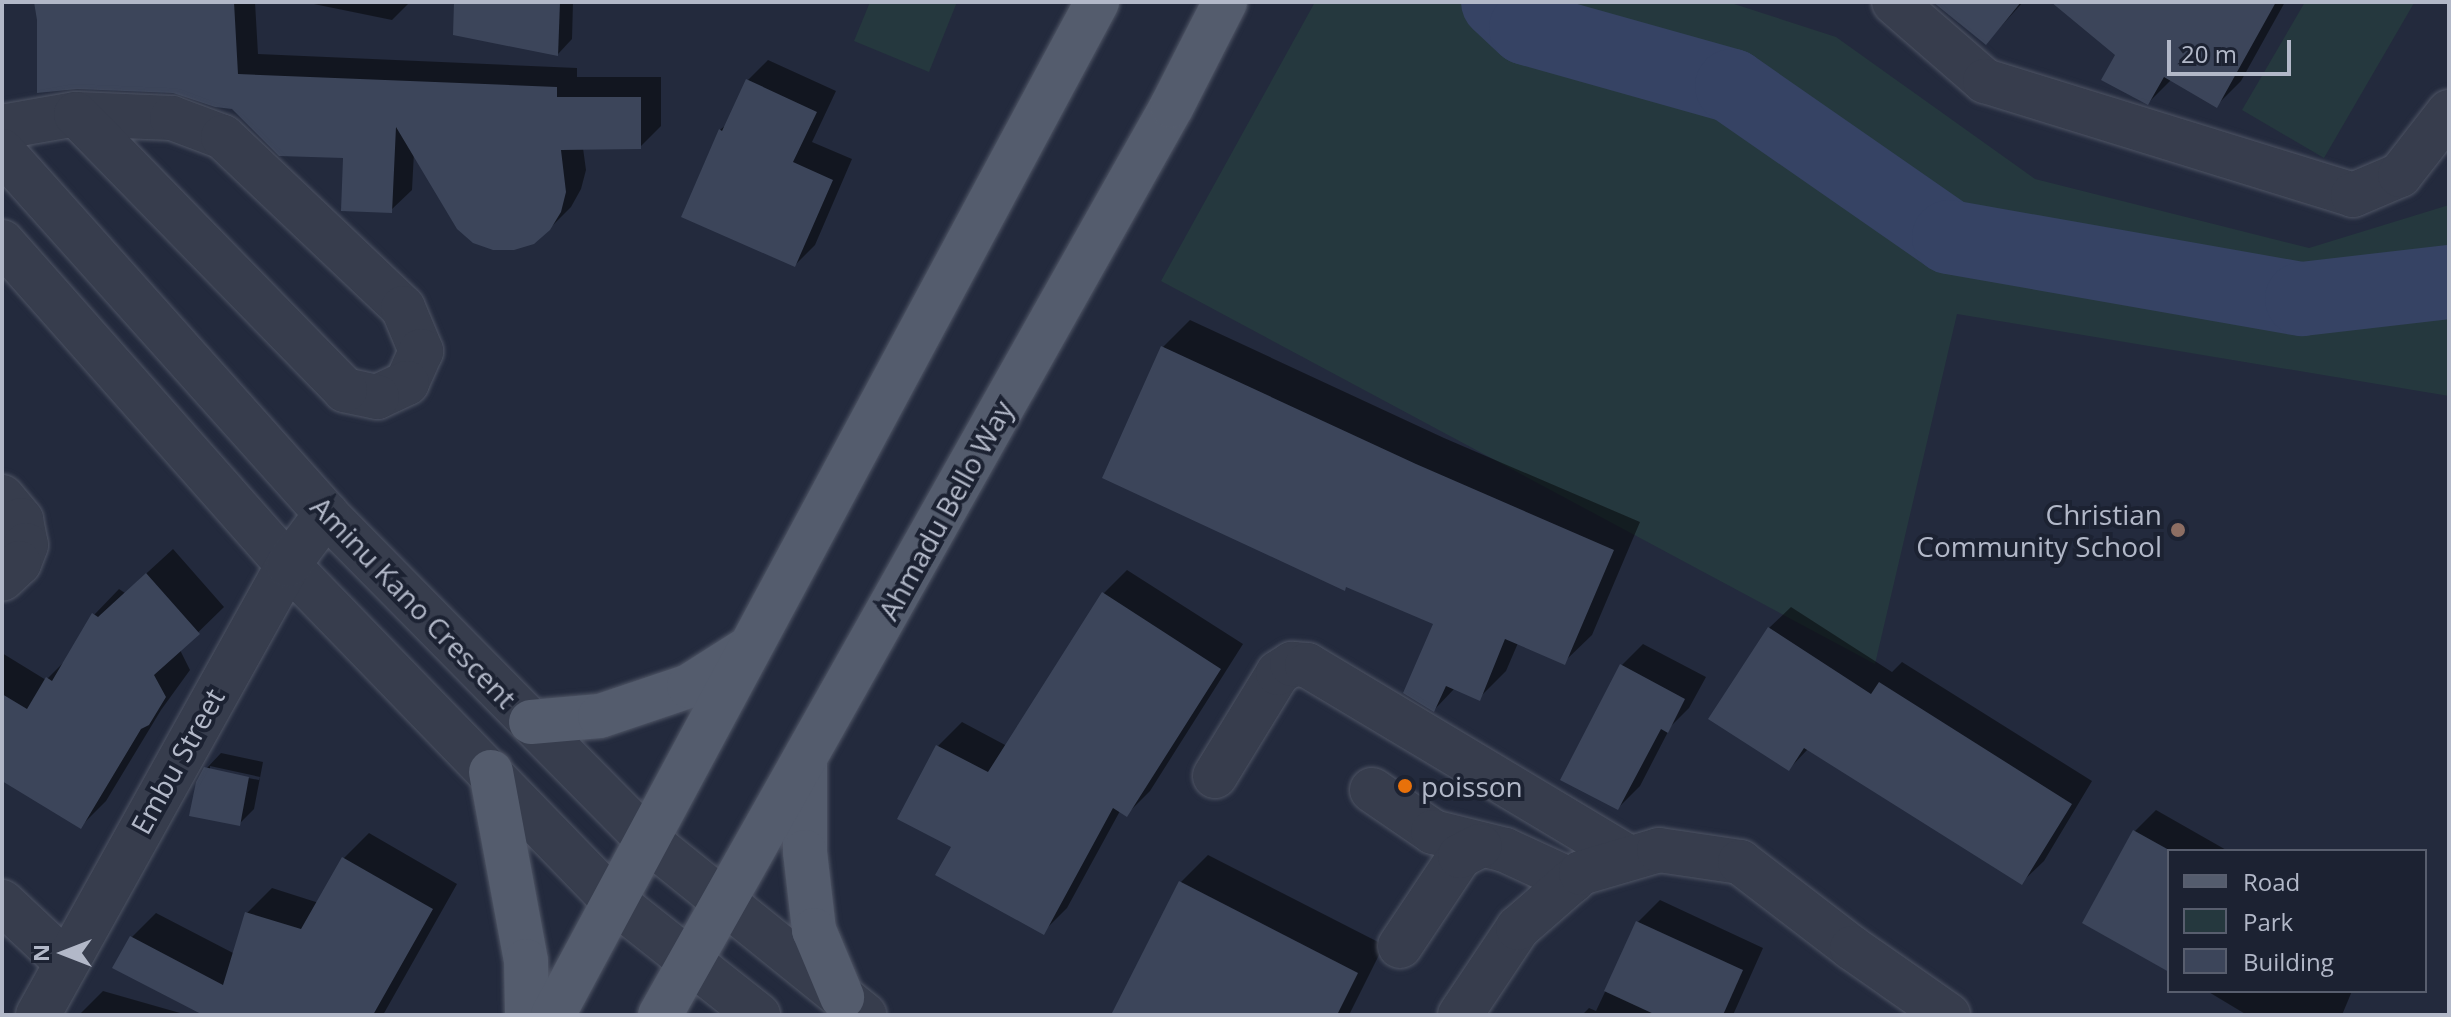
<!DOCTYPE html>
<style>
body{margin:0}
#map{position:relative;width:2451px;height:1017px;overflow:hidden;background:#232a3d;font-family:"Open Sans",sans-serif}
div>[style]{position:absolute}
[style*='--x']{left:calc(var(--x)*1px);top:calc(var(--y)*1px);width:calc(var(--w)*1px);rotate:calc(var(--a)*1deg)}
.green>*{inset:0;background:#25383e}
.shadow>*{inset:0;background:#0007}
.river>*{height:74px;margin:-37px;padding:0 37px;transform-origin:37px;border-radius:37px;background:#364364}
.building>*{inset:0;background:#3c455a}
.roads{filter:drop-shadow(0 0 2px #4f5565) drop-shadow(0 0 2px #4f5565)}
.minor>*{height:44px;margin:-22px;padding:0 22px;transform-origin:22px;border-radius:22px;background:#373d4d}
.major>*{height:44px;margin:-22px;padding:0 22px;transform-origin:22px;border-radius:22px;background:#545c6d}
.dots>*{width:22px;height:22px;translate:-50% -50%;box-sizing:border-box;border:4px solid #1c2232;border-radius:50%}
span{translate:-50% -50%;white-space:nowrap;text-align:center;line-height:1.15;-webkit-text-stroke:8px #1c2232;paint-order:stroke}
.street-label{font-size:28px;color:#b2b8c8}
.poi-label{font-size:28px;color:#b2b8c8}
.right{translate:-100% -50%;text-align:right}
.left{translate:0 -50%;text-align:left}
.frame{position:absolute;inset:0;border:4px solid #b2b8c8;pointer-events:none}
.legend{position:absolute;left:2167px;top:849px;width:260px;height:144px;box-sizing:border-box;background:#1c2232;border:2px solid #585e6e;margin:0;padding:10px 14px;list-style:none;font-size:24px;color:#b2b8c8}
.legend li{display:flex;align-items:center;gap:16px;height:40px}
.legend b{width:40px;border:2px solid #585e6e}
.north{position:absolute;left:24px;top:913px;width:80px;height:80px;-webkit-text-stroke:6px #1c2232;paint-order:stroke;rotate:270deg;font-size:22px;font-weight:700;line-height:32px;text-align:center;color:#b2b8c8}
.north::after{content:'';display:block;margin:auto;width:28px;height:36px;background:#b2b8c8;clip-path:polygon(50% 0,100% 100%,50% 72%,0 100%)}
.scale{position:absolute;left:2167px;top:40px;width:124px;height:36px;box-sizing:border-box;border:4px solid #b2b8c8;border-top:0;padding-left:10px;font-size:24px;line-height:28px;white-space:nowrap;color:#b2b8c8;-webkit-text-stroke:6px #1c2232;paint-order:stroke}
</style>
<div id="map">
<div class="green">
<div style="clip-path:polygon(870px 2px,957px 2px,929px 72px,854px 41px)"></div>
<div style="clip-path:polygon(1315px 2px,1728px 2px,1836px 37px,2035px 179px,2309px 248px,2449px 205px,2449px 396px,1957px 314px,1875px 664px,1161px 281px)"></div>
<div style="clip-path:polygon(2305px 2px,2414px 3px,2324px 158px,2242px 110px)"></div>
</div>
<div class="shadow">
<div style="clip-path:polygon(36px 2px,255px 2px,258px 54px,577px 68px,577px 77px,661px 77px,661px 126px,640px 147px,583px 148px,586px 170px,581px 189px,571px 207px,549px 229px,414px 152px,412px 190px,391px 210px,345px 156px,39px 19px)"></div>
<div style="clip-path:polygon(304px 2px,410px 2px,392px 20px)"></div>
<div style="clip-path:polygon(456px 2px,573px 2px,572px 39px,558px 54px)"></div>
<div style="clip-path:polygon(1936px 2px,2023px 2px,1986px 43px)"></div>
<div style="clip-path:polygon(2054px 2px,2285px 2px,2241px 81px,2217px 105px,2172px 79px,2148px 103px,2118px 54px)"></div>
<div style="clip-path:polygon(768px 60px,836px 91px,812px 142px,852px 159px,815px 245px,795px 265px,720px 130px,728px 123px,748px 80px)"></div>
<div style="clip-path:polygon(1190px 320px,1444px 438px,1640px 522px,1592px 635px,1564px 662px,1518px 643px,1506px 671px,1479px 698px,1455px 688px,1434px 710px,1435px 622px,1163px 347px)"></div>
<div style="clip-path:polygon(173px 549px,224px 607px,180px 650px,190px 670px,161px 710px,106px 801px,80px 827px,2px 779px,2px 653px,46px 680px,68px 658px,94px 615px,119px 589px,125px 593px)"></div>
<div style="clip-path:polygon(1127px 570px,1243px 644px,1150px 791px,1126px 815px,1120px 811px,1067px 908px,1043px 932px,953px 846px,938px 746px,962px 722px,1007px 746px,1103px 594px)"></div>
<div style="clip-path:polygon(1791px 607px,1892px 672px,1902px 662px,2092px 781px,2044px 861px,2022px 882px,1808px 749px,1789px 769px,1769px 628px)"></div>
<div style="clip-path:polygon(1643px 644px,1706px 677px,1689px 708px,1671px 726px,1640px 786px,1618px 808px,1622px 665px)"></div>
<div style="clip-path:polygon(evenodd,221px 753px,263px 762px,254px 809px,239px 824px,206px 769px,221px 753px,210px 766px,260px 777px,259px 780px,210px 771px,210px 766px)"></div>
<div style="clip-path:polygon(2156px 810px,2228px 851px,2169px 851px,2169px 970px,2135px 831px)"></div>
<div style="clip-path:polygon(369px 833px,457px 884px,383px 1015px,207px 1015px,131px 938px,156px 913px,235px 954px,247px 913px,272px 888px,319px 903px,344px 858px)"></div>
<div style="clip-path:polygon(1208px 855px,1384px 945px,1349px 1015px,1114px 1015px,1181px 882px)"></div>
<div style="clip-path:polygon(1660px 900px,1763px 948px,1733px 1015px,1582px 1015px,1589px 1008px,1596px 1011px,1638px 922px)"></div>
<div style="clip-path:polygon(103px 991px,187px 1015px,79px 1015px)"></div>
<div style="clip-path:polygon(2207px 991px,2352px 991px,2342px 1015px,2247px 1015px)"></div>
</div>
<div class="river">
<div style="--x:1498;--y:2;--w:38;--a:43"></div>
<div style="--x:1526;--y:28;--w:214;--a:15.7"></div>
<div style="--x:1732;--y:86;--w:264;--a:34.8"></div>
<div style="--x:1949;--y:237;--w:358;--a:10"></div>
<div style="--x:2302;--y:299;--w:148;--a:-6.6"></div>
</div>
<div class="building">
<div style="clip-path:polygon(34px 2px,234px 2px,238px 74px,557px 87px,557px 97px,641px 97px,641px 149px,561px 150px,566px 192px,561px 212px,550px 230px,534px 244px,514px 250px,493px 250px,473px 243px,457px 229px,396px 127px,392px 213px,341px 211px,343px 158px,279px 156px,232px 109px,215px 107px,173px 93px,77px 89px,37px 93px,37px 20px)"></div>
<div style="clip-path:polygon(454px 2px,560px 2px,558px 56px,453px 35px)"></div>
<div style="clip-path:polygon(1933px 2px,2021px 2px,1986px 45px)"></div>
<div style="clip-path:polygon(2051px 2px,2276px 2px,2217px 108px,2164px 77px,2148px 105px,2101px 80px,2115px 55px)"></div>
<div style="clip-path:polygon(746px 79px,817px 112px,793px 162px,833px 180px,795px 267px,681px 217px,719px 129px,722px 131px)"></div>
<div style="clip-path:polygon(1161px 346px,1416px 464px,1614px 550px,1565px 665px,1505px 639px,1480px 701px,1446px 686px,1434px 712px,1403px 693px,1433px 624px,1346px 587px,1345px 591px,1102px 478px)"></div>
<div style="clip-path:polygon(146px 573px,200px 634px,154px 675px,166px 697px,149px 725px,141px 729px,81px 829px,2px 781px,2px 694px,27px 709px,46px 677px,52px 681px,92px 613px,98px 617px)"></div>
<div style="clip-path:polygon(1102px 592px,1221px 669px,1127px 817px,1113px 808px,1044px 935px,935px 875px,951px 847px,897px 819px,936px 745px,988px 772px)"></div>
<div style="clip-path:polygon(1768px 627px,1871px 694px,1879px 682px,2072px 804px,2022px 885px,1804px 748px,1789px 771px,1708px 719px)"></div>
<div style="clip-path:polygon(1620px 664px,1685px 699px,1668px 733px,1661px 729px,1618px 810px,1560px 780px)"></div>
<div style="clip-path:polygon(204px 767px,249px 777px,240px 826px,189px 816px,196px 782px)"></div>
<div style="clip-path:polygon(2133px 830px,2169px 850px,2169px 972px,2082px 923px)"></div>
<div style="clip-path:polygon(342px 857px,433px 909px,373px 1015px,203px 1015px,112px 968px,130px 936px,223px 985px,245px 912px,301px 929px)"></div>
<div style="clip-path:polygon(1179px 881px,1358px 973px,1337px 1015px,1111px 1015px)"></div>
<div style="clip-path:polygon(1636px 921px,1743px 970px,1723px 1015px,1656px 1015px,1604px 991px)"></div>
</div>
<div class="roads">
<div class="minor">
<div style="--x:1894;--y:2;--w:121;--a:41"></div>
<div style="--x:1985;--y:81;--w:385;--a:17.2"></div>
<div style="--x:2353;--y:195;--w:51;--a:-23.1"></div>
<div style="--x:2400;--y:175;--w:80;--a:-52.1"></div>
<div style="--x:2;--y:127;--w:75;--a:-10"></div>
<div style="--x:76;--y:114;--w:96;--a:2.4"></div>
<div style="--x:172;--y:118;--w:54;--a:20.4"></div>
<div style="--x:223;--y:137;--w:248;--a:43.5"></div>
<div style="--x:403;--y:308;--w:47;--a:67.3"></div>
<div style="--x:421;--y:351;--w:35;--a:114"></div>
<div style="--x:407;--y:383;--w:33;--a:155"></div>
<div style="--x:377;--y:397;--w:33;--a:-168"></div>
<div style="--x:345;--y:390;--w:385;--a:-134.3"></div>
<div style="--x:2;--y:151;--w:487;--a:48.2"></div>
<div style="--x:326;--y:514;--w:455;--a:45.4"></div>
<div style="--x:645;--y:838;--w:282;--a:38.9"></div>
<div style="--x:2;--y:242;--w:431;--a:48.5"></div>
<div style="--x:288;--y:565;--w:468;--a:45.9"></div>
<div style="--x:614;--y:901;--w:184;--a:38.4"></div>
<div style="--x:2;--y:497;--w:30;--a:50"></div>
<div style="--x:21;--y:520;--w:25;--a:79"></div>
<div style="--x:26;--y:545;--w:19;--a:111"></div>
<div style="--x:19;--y:563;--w:23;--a:137"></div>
<div style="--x:1215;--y:776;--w:121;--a:-58.5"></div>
<div style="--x:1278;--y:673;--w:17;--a:-33"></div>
<div style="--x:1292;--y:664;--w:15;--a:4"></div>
<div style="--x:1307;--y:665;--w:375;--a:30.9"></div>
<div style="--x:1372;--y:790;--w:74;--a:34.5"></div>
<div style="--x:1433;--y:832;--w:74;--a:14"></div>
<div style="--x:1505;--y:850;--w:74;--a:24.8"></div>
<div style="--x:2;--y:902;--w:88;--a:43.2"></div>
<div style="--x:1400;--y:946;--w:108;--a:-56.3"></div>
<div style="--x:1460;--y:856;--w:22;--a:-27"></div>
<div style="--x:38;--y:1015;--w:515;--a:-60.95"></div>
<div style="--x:288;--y:565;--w:64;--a:-53.3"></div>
<div style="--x:1460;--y:1015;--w:105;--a:-56.3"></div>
<div style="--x:1518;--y:928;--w:84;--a:-41.1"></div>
<div style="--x:1581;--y:873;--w:81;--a:-16.4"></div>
<div style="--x:1659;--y:850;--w:82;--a:8.4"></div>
<div style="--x:1740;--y:862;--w:141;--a:37.5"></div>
<div style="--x:1852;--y:948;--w:117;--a:34.9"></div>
</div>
<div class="major">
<div style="--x:531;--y:722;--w:69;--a:-5"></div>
<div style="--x:600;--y:716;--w:94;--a:-18.6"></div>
<div style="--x:689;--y:686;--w:67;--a:-32.3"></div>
<div style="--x:805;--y:762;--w:90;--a:90"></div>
<div style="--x:805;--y:852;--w:79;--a:83.4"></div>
<div style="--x:814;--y:930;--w:73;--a:67.3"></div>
<div style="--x:491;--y:772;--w:192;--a:79.5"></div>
<div style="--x:526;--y:961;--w:54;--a:88.9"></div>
<div style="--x:553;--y:1015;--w:1150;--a:-61.76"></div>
<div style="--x:660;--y:1015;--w:1043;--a:-60.61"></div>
<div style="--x:1172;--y:106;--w:117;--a:-63"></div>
</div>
</div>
<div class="dots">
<div style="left:2178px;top:530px;background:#8d6e63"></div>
<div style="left:1405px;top:786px;background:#e8710a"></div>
</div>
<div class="street-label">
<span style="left:945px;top:510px;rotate:-61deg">Ahmadu Bello Way</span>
<span style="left:414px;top:602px;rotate:46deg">Aminu Kano Crescent</span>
<span style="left:177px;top:761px;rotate:-61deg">Embu Street</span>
</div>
<div class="poi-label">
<span class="right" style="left:2162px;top:530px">Christian<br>Community School</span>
<span class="left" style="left:1421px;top:786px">poisson</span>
</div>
<div class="frame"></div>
<ul class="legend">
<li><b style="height:10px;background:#545c6d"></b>Road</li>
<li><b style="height:22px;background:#25383e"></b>Park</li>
<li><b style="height:22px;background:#3c455a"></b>Building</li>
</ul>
<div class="north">N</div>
<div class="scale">20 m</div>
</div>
